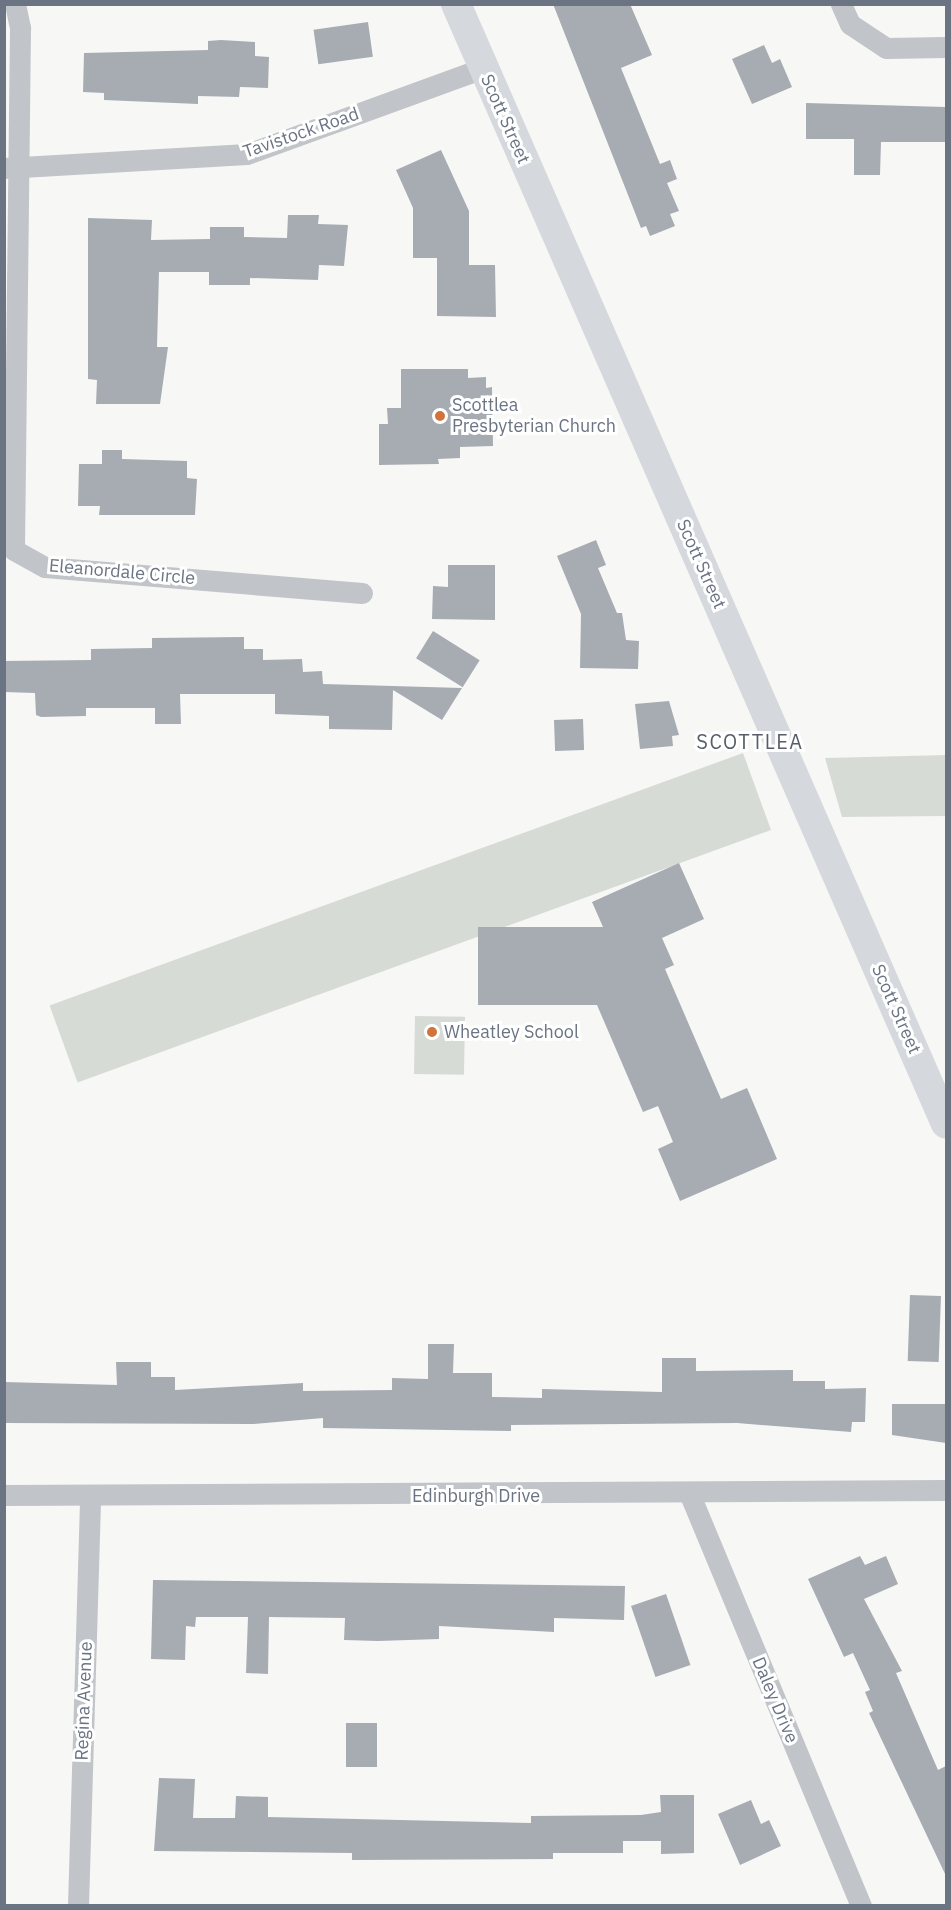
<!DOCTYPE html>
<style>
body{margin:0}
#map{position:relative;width:951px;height:1910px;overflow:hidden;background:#f7f7f5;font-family:"IBM Plex Sans",sans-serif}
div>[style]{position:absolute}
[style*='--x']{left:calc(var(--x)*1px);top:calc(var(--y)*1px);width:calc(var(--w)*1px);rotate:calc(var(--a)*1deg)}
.green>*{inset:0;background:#d6dcd5;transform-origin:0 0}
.building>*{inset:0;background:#a7acb3;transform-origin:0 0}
.minor>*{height:21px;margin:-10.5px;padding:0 10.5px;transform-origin:10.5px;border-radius:10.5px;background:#c1c4c8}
.secondary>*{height:30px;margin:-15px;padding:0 15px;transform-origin:15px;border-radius:15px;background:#d5d8dc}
.dots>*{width:16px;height:16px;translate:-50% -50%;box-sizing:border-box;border:3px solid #fff;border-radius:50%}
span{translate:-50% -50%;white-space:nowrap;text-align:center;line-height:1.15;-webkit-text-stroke:6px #fff;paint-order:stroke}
.street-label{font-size:18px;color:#6a7483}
.poi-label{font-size:18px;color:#6a7483}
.left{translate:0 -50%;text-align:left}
.neighbourhood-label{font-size:20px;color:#575e69;letter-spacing:1.5px}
.frame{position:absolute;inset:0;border:6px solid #6a7483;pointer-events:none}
</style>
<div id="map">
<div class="green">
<div style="left:743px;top:753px;width:82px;height:738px;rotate:70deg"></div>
<div style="clip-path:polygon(946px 755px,946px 816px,842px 817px,825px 758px)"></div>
<div style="left:415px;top:1016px;width:50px;height:58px;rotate:1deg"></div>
</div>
<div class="building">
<div style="clip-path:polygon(553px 4px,630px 4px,652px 55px,621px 68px,660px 164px,670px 160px,677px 179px,667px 183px,679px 211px,670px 214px,675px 226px,650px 236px,646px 226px,641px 228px)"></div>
<div style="left:368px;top:22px;width:35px;height:55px;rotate:82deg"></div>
<div style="clip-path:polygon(221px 40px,255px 42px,255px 56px,269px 57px,268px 88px,240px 87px,239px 97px,198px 96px,198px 104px,104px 100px,104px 93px,83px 92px,84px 53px,208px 50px,208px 41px)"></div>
<div style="clip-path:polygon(764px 45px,772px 63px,780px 59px,792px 87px,752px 104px,732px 59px)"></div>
<div style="clip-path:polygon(806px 103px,946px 107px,946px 142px,881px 142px,880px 175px,854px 175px,854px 139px,806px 139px)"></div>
<div style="clip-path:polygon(441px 150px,469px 211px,469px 265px,495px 265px,496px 317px,437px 316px,437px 258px,413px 258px,413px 208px,396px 170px)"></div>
<div style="clip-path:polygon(288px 215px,319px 215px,318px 224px,348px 225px,344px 266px,319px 265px,318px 280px,250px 278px,250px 285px,209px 285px,209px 272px,159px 272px,157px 347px,168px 347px,160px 404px,96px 404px,97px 380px,88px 379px,88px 218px,152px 220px,151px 240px,210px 239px,210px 227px,244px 227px,244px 237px,287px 238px)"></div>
<div style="clip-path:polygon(401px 369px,468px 369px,468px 378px,486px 377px,486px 388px,492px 387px,493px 446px,460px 447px,460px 458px,438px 459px,439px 464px,379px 465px,379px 424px,388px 424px,387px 408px,401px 408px)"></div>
<div style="clip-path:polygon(102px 450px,122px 450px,122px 459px,187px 461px,187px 478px,197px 479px,195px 515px,99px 515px,100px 506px,78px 506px,79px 464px,102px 464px)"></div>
<div style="clip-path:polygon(596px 540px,606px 565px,598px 568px,617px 613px,622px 613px,626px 640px,639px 641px,638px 669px,580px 668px,581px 614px,557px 556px)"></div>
<div style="clip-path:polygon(448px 565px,495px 565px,495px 620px,432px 619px,433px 586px,448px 587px)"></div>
<div style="left:433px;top:631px;width:55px;height:32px;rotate:32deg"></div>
<div style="clip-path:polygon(244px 637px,244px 649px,263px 649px,263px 660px,302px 659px,303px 672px,322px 671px,323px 684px,462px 688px,442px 720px,393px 690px,392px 730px,329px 729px,329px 716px,275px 714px,275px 694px,180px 694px,181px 724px,155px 724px,155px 708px,86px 708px,86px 716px,41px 717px,36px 715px,35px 693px,4px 692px,4px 661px,91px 660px,91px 649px,152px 648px,152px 638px)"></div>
<div style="clip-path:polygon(669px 701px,679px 735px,672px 736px,673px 746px,640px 749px,635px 704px)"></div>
<div style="left:583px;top:719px;width:31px;height:29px;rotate:88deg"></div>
<div style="clip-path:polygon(679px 863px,704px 919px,662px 938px,674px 965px,665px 969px,721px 1099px,747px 1088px,777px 1159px,680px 1201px,658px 1149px,673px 1142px,658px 1106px,643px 1112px,597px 1005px,478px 1005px,478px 927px,603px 927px,592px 902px)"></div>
<div style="left:910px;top:1295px;width:31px;height:66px;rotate:2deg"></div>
<div style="clip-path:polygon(428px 1344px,454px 1344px,453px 1373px,492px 1373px,492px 1397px,542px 1398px,542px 1389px,662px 1392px,662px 1358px,696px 1358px,696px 1371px,793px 1370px,793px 1381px,825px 1381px,825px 1389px,866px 1388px,865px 1422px,852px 1422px,851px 1432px,737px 1423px,511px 1425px,511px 1431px,323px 1428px,323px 1418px,253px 1424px,4px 1423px,4px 1382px,117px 1385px,116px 1362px,151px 1362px,151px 1377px,175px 1377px,175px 1390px,303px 1383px,303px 1391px,392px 1390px,392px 1378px,428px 1379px)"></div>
<div style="clip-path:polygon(892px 1404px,946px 1404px,946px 1443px,892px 1435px)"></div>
<div style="clip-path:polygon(860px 1556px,865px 1565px,886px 1556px,898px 1584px,864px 1599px,902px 1671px,896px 1673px,938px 1770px,946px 1766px,946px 1876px,869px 1713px,873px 1711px,865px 1692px,870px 1690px,853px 1653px,844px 1657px,808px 1579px)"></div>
<div style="clip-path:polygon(153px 1580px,625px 1586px,624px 1620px,554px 1618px,554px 1632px,439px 1626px,439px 1639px,378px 1641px,344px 1640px,345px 1618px,269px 1617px,268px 1674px,246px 1673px,248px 1617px,196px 1617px,195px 1627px,186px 1626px,185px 1660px,151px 1659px)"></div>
<div style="left:666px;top:1594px;width:75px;height:37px;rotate:71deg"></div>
<div style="left:346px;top:1723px;width:31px;height:44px"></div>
<div style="clip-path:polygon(159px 1778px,195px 1779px,193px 1818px,235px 1818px,236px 1796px,268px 1797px,268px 1817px,531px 1823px,531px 1816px,641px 1815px,661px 1812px,660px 1795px,694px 1795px,694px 1853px,661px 1854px,661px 1841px,623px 1841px,623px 1853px,553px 1853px,553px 1859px,352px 1860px,352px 1853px,154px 1851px)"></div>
<div style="clip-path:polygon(751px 1800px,761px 1824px,769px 1820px,781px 1846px,740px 1865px,718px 1814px)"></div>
</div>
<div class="minor">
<div style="--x:15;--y:4;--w:25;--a:78"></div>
<div style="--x:20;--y:28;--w:522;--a:90.66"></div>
<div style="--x:14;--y:550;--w:35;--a:29"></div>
<div style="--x:45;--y:567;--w:318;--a:4.7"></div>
<div style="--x:841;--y:4;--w:22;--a:66"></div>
<div style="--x:850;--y:24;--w:43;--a:33.7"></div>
<div style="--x:886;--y:48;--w:60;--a:-1"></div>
<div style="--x:4;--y:168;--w:243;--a:-3.3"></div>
<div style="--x:247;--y:154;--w:251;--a:-20"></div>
<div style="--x:4;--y:1495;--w:942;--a:-0.3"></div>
<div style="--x:690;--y:1495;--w:445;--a:67.4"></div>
<div style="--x:78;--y:1906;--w:410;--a:-88.3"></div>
</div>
<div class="secondary">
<div style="--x:456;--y:4;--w:1222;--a:66.37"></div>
</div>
<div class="dots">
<div style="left:440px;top:416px;background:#d0743c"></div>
<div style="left:432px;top:1032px;background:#d0743c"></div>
</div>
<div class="street-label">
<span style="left:505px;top:119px;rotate:66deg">Scott Street</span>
<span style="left:301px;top:133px;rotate:-19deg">Tavistock Road</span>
<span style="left:701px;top:564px;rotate:66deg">Scott Street</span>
<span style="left:122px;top:572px;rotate:5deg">Eleanordale Circle</span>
<span style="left:896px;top:1009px;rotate:66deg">Scott Street</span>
<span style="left:476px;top:1496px">Edinburgh Drive</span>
<span style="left:775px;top:1700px;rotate:67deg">Daley Drive</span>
<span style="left:84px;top:1701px;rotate:-88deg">Regina Avenue</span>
</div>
<div class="poi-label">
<span class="left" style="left:452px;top:416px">Scottlea<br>Presbyterian Church</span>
<span class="left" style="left:444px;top:1032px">Wheatley School</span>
</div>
<div class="neighbourhood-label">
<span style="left:750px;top:741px">SCOTTLEA</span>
</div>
<div class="frame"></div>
</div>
